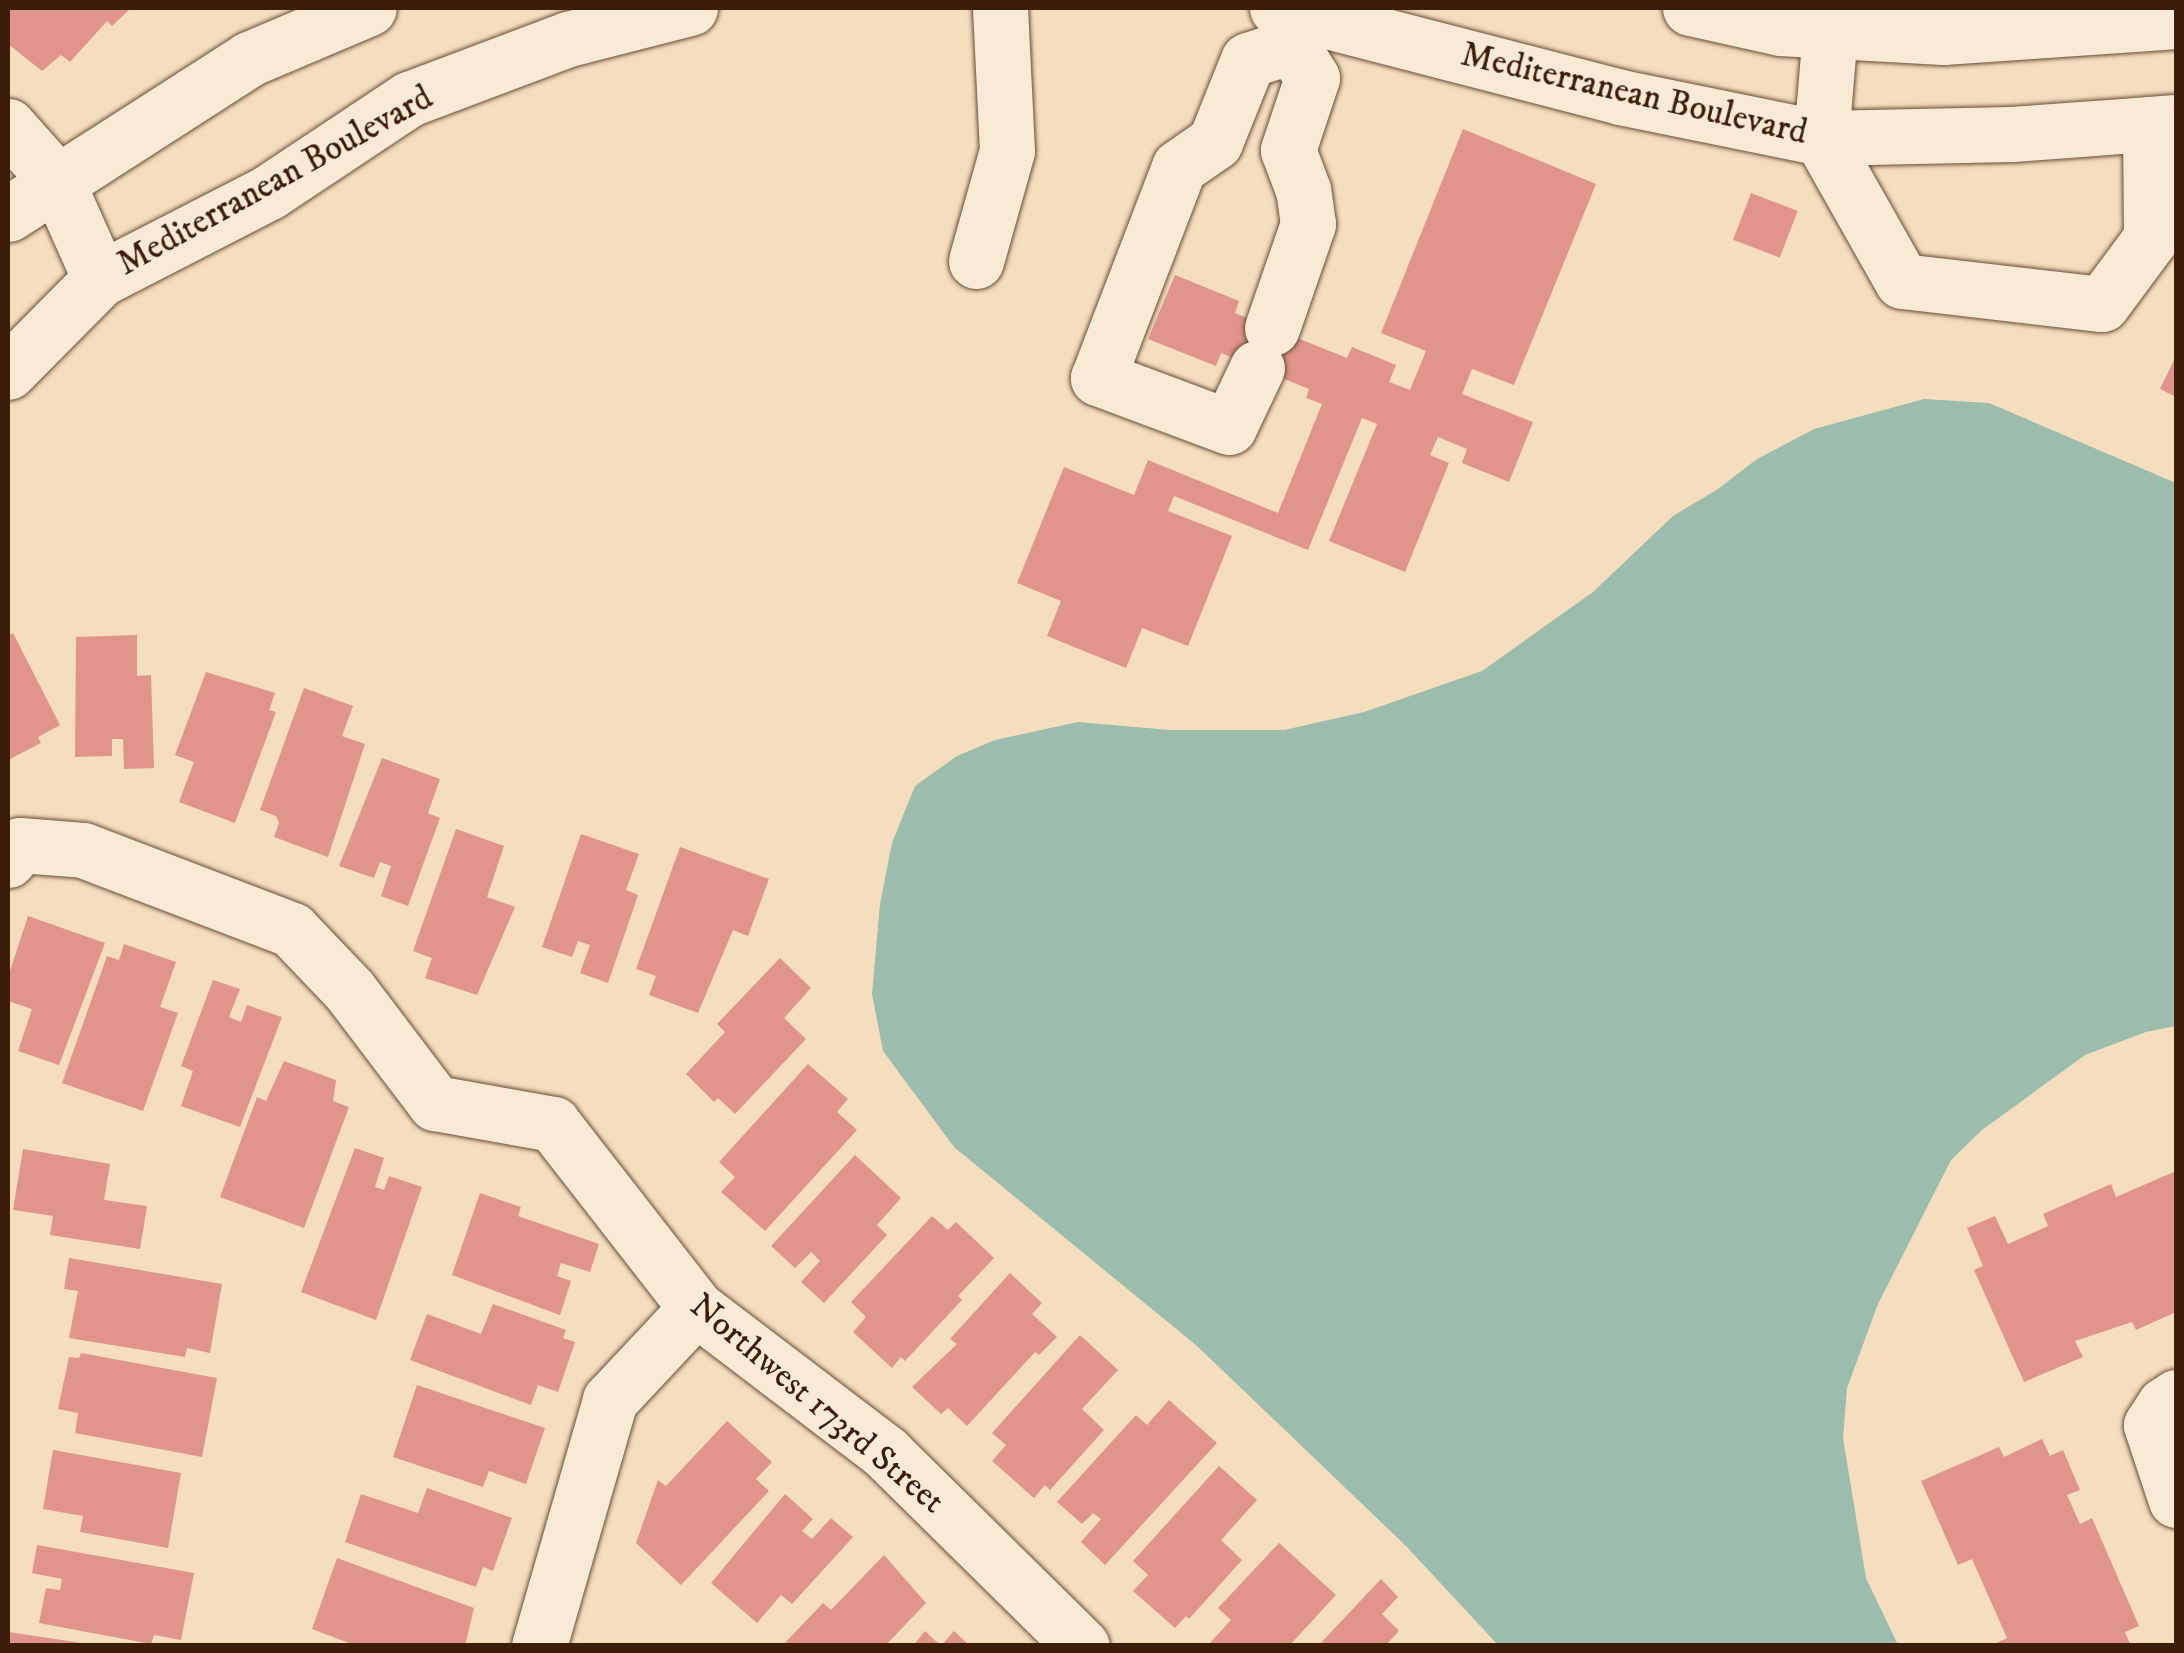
<!DOCTYPE html>
<style>
body{margin:0}
#map{position:relative;width:2184px;height:1653px;overflow:hidden;background:#f4debe;font-family:"IM FELL DW Pica",serif}
div>[style]{position:absolute}
[style*='--x']{left:calc(var(--x)*1px);top:calc(var(--y)*1px);width:calc(var(--w)*1px);rotate:calc(var(--a)*1deg)}
.water>*{inset:0;background:#9cbcae}
.building>*{inset:0;background:#e19489;transform-origin:0 0}
.roads{filter:drop-shadow(0 0 2px #694d36) drop-shadow(0 0 2px #694d36)}
.minor>*{height:55px;margin:-27.5px;padding:0 27.5px;transform-origin:27.5px;border-radius:27.5px;background:#f8ead5}
span{translate:-50% -50%;white-space:nowrap;text-align:center;line-height:1.15;-webkit-text-stroke:10px #f8ead5;paint-order:stroke}
.street-label{font-size:35px;color:#3b1d09}
.frame{position:absolute;inset:0;border:10px solid #3b1d09;pointer-events:none}
</style>
<div id="map">
<div class="water">
<div style="clip-path:polygon(1924px 399px,1989px 403px,2176px 483px,2176px 1026px,2146px 1032px,2085px 1055px,1982px 1130px,1951px 1160px,1878px 1304px,1847px 1388px,1843px 1438px,1866px 1578px,1898px 1645px,1498px 1645px,1405px 1545px,1197px 1346px,954px 1147px,883px 1051px,872px 994px,880px 904px,892px 843px,915px 786px,957px 756px,995px 740px,1078px 722px,1170px 730px,1284px 730px,1364px 712px,1482px 671px,1593px 592px,1673px 516px,1718px 489px,1757px 459px,1814px 429px)"></div>
</div>
<div class="building">
<div style="clip-path:polygon(8px 8px,131px 8px,112px 26px,107px 21px,70px 62px,61px 55px,42px 71px,8px 44px)"></div>
<div style="clip-path:polygon(1463px 129px,1596px 184px,1514px 385px,1472px 369px,1462px 394px,1533px 422px,1509px 482px,1462px 463px,1467px 449px,1438px 437px,1430px 455px,1449px 463px,1405px 572px,1329px 541px,1377px 424px,1362px 418px,1308px 550px,1174px 496px,1168px 511px,1232px 536px,1188px 646px,1142px 628px,1126px 668px,1047px 636px,1061px 601px,1017px 583px,1064px 467px,1134px 495px,1148px 460px,1278px 513px,1322px 404px,1306px 398px,1309px 389px,1221px 353px,1216px 366px,1148px 339px,1175px 275px,1239px 301px,1235px 313px,1347px 358px,1352px 347px,1396px 365px,1389px 382px,1410px 390px,1426px 351px,1381px 333px)"></div>
<div style="left:1751px;top:193px;width:50px;height:50px;rotate:21deg"></div>
<div style="clip-path:polygon(2176px 356px,2176px 397px,2160px 389px)"></div>
<div style="clip-path:polygon(13px 633px,60px 725px,38px 737px,41px 743px,8px 760px,8px 636px)"></div>
<div style="clip-path:polygon(137px 635px,137px 676px,151px 675px,154px 768px,124px 769px,123px 739px,112px 739px,112px 756px,75px 757px,76px 637px)"></div>
<div style="clip-path:polygon(206px 672px,275px 693px,269px 710px,276px 712px,235px 823px,179px 802px,194px 762px,175px 755px)"></div>
<div style="clip-path:polygon(304px 688px,353px 706px,342px 736px,365px 744px,328px 857px,274px 837px,279px 823px,276px 816px,260px 810px)"></div>
<div style="clip-path:polygon(382px 758px,440px 779px,428px 813px,440px 818px,408px 906px,381px 896px,391px 866px,380px 862px,374px 878px,339px 866px)"></div>
<div style="clip-path:polygon(456px 829px,504px 846px,487px 897px,515px 907px,477px 995px,425px 978px,432px 958px,413px 951px)"></div>
<div style="clip-path:polygon(581px 834px,639px 854px,626px 890px,638px 895px,608px 983px,580px 973px,590px 945px,578px 941px,572px 957px,542px 947px)"></div>
<div style="clip-path:polygon(680px 847px,769px 879px,748px 936px,733px 930px,698px 1013px,649px 995px,656px 976px,636px 969px)"></div>
<div style="clip-path:polygon(28px 916px,105px 943px,59px 1065px,18px 1051px,32px 1009px,8px 1001px,8px 977px)"></div>
<div style="clip-path:polygon(124px 944px,176px 962px,160px 1007px,178px 1013px,143px 1111px,62px 1083px,107px 956px,119px 960px)"></div>
<div style="clip-path:polygon(780px 958px,811px 988px,784px 1018px,806px 1039px,735px 1114px,718px 1098px,714px 1102px,686px 1074px,725px 1032px,717px 1024px)"></div>
<div style="clip-path:polygon(213px 980px,240px 989px,229px 1017px,241px 1022px,247px 1005px,282px 1017px,240px 1127px,181px 1106px,193px 1071px,181px 1066px)"></div>
<div style="clip-path:polygon(284px 1061px,336px 1080px,333px 1101px,349px 1107px,304px 1228px,220px 1197px,257px 1097px,266px 1101px)"></div>
<div style="clip-path:polygon(808px 1064px,848px 1099px,837px 1112px,857px 1130px,765px 1231px,721px 1192px,735px 1177px,719px 1162px)"></div>
<div style="clip-path:polygon(355px 1148px,384px 1158px,375px 1187px,384px 1190px,389px 1176px,422px 1187px,376px 1320px,301px 1292px)"></div>
<div style="clip-path:polygon(23px 1149px,110px 1164px,104px 1200px,147px 1206px,140px 1249px,50px 1235px,53px 1216px,13px 1210px)"></div>
<div style="clip-path:polygon(855px 1155px,901px 1198px,877px 1225px,887px 1235px,824px 1303px,801px 1282px,820px 1261px,811px 1252px,795px 1268px,771px 1246px)"></div>
<div style="clip-path:polygon(2176px 1171px,2176px 1312px,2136px 1330px,2132px 1322px,2075px 1341px,2083px 1357px,2024px 1382px,1974px 1270px,1983px 1266px,1967px 1228px,1995px 1216px,2008px 1244px,2048px 1226px,2043px 1214px,2111px 1184px,2116px 1197px)"></div>
<div style="clip-path:polygon(480px 1193px,521px 1207px,518px 1216px,599px 1244px,590px 1272px,561px 1263px,557px 1276px,571px 1281px,560px 1315px,452px 1275px)"></div>
<div style="clip-path:polygon(932px 1216px,948px 1230px,956px 1222px,994px 1258px,958px 1296px,962px 1300px,905px 1361px,901px 1357px,892px 1368px,853px 1332px,866px 1317px,851px 1302px)"></div>
<div style="clip-path:polygon(69px 1258px,222px 1284px,210px 1353px,187px 1348px,185px 1357px,69px 1338px,78px 1291px,64px 1289px)"></div>
<div style="clip-path:polygon(1010px 1273px,1042px 1303px,1032px 1314px,1057px 1337px,1039px 1355px,1035px 1352px,967px 1426px,948px 1408px,941px 1414px,912px 1387px,957px 1344px,950px 1339px)"></div>
<div style="clip-path:polygon(493px 1304px,566px 1330px,563px 1338px,575px 1342px,558px 1392px,538px 1385px,531px 1405px,410px 1360px,427px 1314px,481px 1334px)"></div>
<div style="clip-path:polygon(1080px 1335px,1118px 1370px,1082px 1409px,1104px 1430px,1050px 1490px,1045px 1485px,1034px 1498px,992px 1461px,1006px 1445px,992px 1433px)"></div>
<div style="clip-path:polygon(81px 1353px,217px 1378px,202px 1457px,75px 1433px,78px 1413px,58px 1409px,69px 1357px,79px 1358px)"></div>
<div style="clip-path:polygon(417px 1385px,545px 1428px,526px 1484px,489px 1471px,483px 1487px,393px 1457px)"></div>
<div style="clip-path:polygon(1169px 1400px,1217px 1443px,1105px 1565px,1081px 1542px,1101px 1519px,1093px 1513px,1082px 1524px,1057px 1502px,1136px 1415px,1147px 1425px)"></div>
<div style="clip-path:polygon(727px 1421px,772px 1462px,756px 1479px,769px 1491px,681px 1585px,636px 1543px,658px 1480px,666px 1486px)"></div>
<div style="clip-path:polygon(2042px 1439px,2050px 1456px,2063px 1450px,2080px 1490px,2067px 1495px,2080px 1524px,2092px 1518px,2139px 1626px,2125px 1632px,2131px 1646px,1990px 1646px,2007px 1638px,1972px 1559px,1958px 1565px,1921px 1481px,1999px 1447px,2004px 1457px)"></div>
<div style="clip-path:polygon(53px 1450px,181px 1473px,168px 1548px,80px 1532px,83px 1516px,43px 1509px)"></div>
<div style="clip-path:polygon(1219px 1466px,1257px 1500px,1221px 1540px,1242px 1560px,1189px 1619px,1186px 1616px,1175px 1628px,1133px 1591px,1148px 1575px,1133px 1561px)"></div>
<div style="clip-path:polygon(427px 1488px,512px 1518px,493px 1571px,483px 1567px,476px 1587px,345px 1542px,361px 1494px,418px 1513px)"></div>
<div style="clip-path:polygon(785px 1494px,813px 1519px,802px 1531px,812px 1539px,831px 1518px,853px 1537px,792px 1604px,781px 1595px,757px 1623px,711px 1583px)"></div>
<div style="clip-path:polygon(1279px 1543px,1336px 1595px,1289px 1646px,1207px 1646px,1231px 1620px,1218px 1608px)"></div>
<div style="clip-path:polygon(37px 1545px,194px 1573px,181px 1640px,154px 1635px,151px 1644px,39px 1623px,46px 1588px,60px 1590px,62px 1579px,32px 1573px)"></div>
<div style="clip-path:polygon(884px 1555px,926px 1603px,885px 1646px,782px 1646px,823px 1603px,831px 1610px)"></div>
<div style="clip-path:polygon(337px 1558px,474px 1608px,465px 1646px,357px 1646px,312px 1629px)"></div>
<div style="clip-path:polygon(1381px 1579px,1398px 1597px,1382px 1614px,1399px 1631px,1385px 1646px,1318px 1646px)"></div>
<div style="clip-path:polygon(925px 1631px,941px 1646px,913px 1646px)"></div>
<div style="clip-path:polygon(954px 1631px,970px 1646px,941px 1646px)"></div>
<div style="clip-path:polygon(8px 1632px,82px 1643px,82px 1646px,8px 1646px)"></div>
</div>
<div class="roads">
<div class="minor">
<div style="--x:1277;--y:8;--w:354;--a:14.5"></div>
<div style="--x:1620;--y:97;--w:205;--a:11.5"></div>
<div style="--x:1821;--y:138;--w:191;--a:-1.2"></div>
<div style="--x:2012;--y:134;--w:164;--a:-4.2"></div>
<div style="--x:1690;--y:8;--w:92;--a:12.5"></div>
<div style="--x:1780;--y:28;--w:163;--a:3.2"></div>
<div style="--x:1943;--y:37;--w:234;--a:-3.9"></div>
<div style="--x:1830;--y:31;--w:107;--a:94.8"></div>
<div style="--x:1821;--y:138;--w:164;--a:60.5"></div>
<div style="--x:1902;--y:281;--w:201;--a:6.6"></div>
<div style="--x:2102;--y:304;--w:82;--a:-53.4"></div>
<div style="--x:2151;--y:238;--w:114;--a:-90.5"></div>
<div style="--x:8;--y:126;--w:72;--a:48.4"></div>
<div style="--x:56;--y:180;--w:108;--a:66"></div>
<div style="--x:8;--y:214;--w:287;--a:-32.7"></div>
<div style="--x:249;--y:59;--w:130;--a:-23"></div>
<div style="--x:976;--y:261;--w:114;--a:-74.3"></div>
<div style="--x:1007;--y:151;--w:143;--a:-92.8"></div>
<div style="--x:1272;--y:328;--w:110;--a:-70.9"></div>
<div style="--x:1308;--y:224;--w:34;--a:-98"></div>
<div style="--x:1303;--y:190;--w:43;--a:-110.6"></div>
<div style="--x:1288;--y:150;--w:76;--a:-71.6"></div>
<div style="--x:1312;--y:78;--w:38;--a:-122"></div>
<div style="--x:1257;--y:368;--w:65;--a:115.4"></div>
<div style="--x:1229;--y:427;--w:140;--a:-159.5"></div>
<div style="--x:1098;--y:378;--w:226;--a:-69"></div>
<div style="--x:1179;--y:167;--w:44;--a:-34.8"></div>
<div style="--x:1215;--y:142;--w:88;--a:-68.1"></div>
<div style="--x:1248;--y:60;--w:46;--a:-17.7"></div>
<div style="--x:8;--y:372;--w:131;--a:-45.3"></div>
<div style="--x:100;--y:279;--w:190;--a:-27.2"></div>
<div style="--x:269;--y:192;--w:168;--a:-33.6"></div>
<div style="--x:409;--y:99;--w:170;--a:-20.7"></div>
<div style="--x:568;--y:39;--w:126;--a:-14.3"></div>
<div style="--x:8;--y:860;--w:19;--a:-51"></div>
<div style="--x:20;--y:845;--w:63;--a:4.5"></div>
<div style="--x:83;--y:850;--w:224;--a:20.9"></div>
<div style="--x:292;--y:930;--w:84;--a:46.4"></div>
<div style="--x:350;--y:991;--w:141;--a:52.8"></div>
<div style="--x:435;--y:1103;--w:120;--a:10.1"></div>
<div style="--x:553;--y:1124;--w:233;--a:52.1"></div>
<div style="--x:696;--y:1308;--w:239;--a:37.3"></div>
<div style="--x:886;--y:1453;--w:275;--a:44.6"></div>
<div style="--x:2176;--y:1397;--w:14;--a:146"></div>
<div style="--x:2164;--y:1405;--w:24;--a:123"></div>
<div style="--x:2151;--y:1425;--w:79;--a:71.6"></div>
<div style="--x:539;--y:1646;--w:256;--a:-73.9"></div>
<div style="--x:610;--y:1400;--w:126;--a:-46.9"></div>
</div>
</div>
<div class="street-label">
<span style="left:1634px;top:94px;rotate:13deg">Mediterranean Boulevard</span>
<span style="left:275px;top:181px;rotate:-29deg">Mediterranean Boulevard</span>
<span style="left:817px;top:1404px;rotate:40deg">Northwest 173rd Street</span>
</div>
<div class="frame"></div>
</div>
